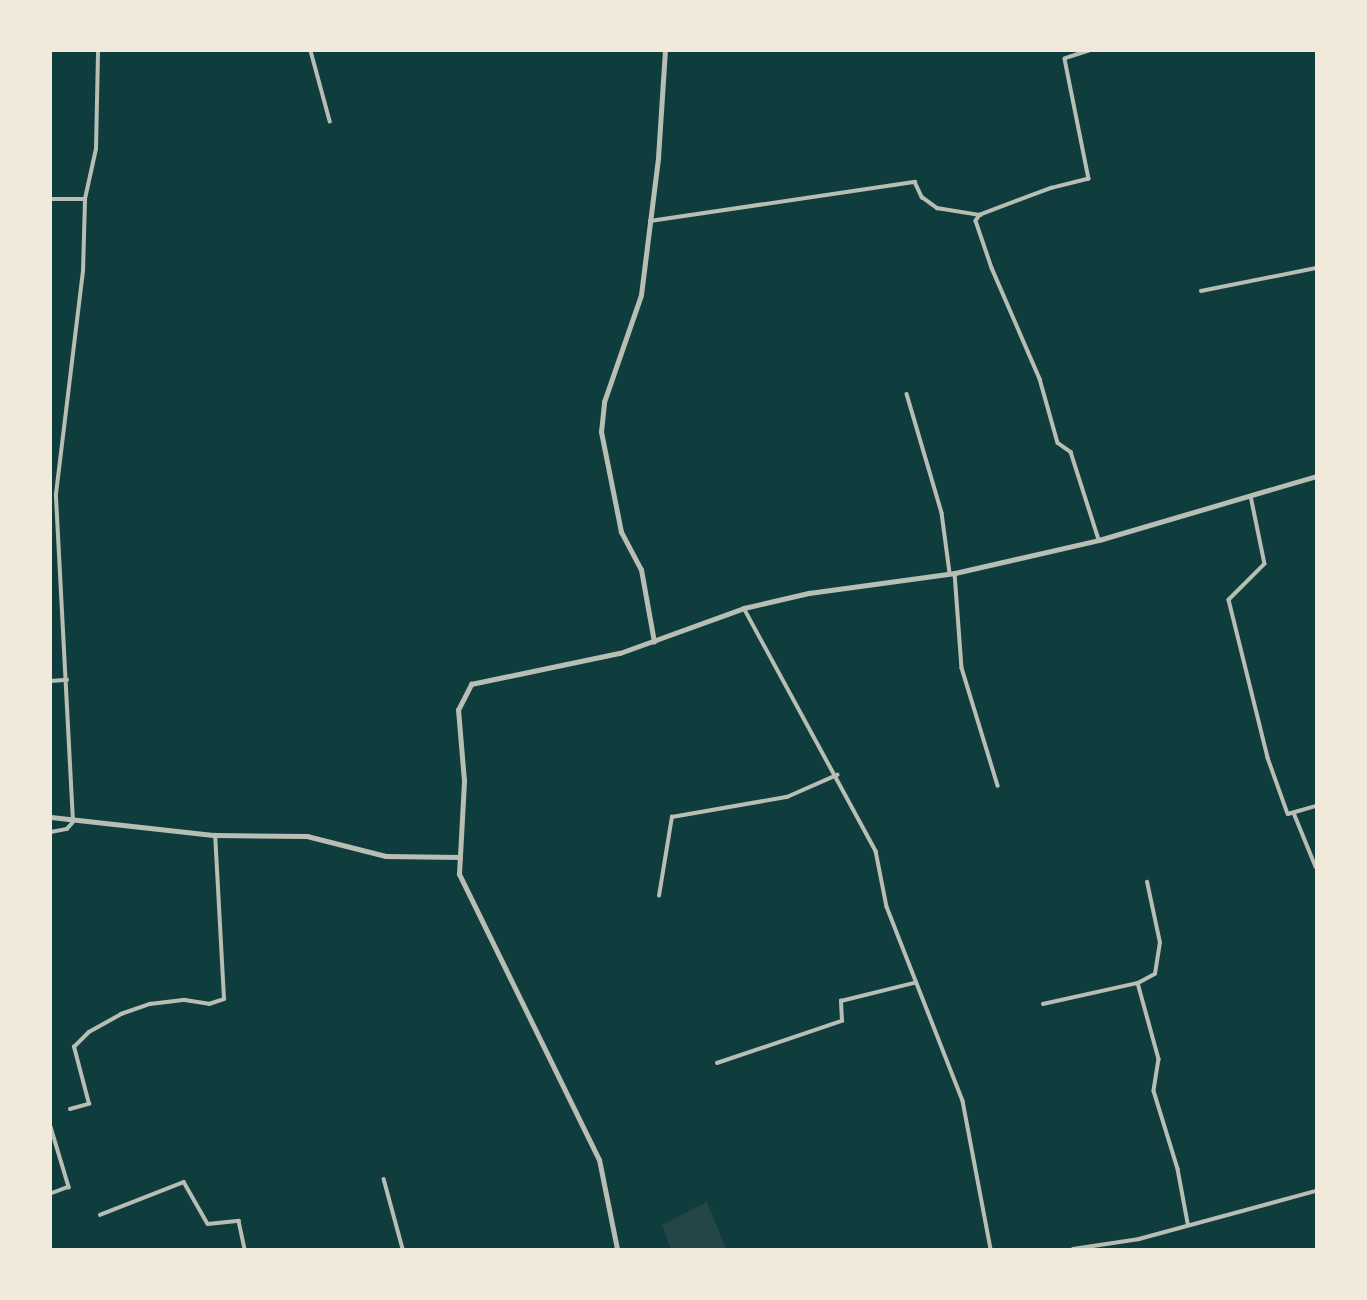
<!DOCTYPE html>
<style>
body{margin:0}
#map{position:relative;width:1367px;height:1300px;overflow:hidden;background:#0f3d3e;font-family:Barlow,sans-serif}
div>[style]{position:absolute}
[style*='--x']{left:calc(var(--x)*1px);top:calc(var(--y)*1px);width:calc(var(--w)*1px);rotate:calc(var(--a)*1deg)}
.green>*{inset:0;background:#244646}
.minor>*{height:3.5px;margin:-1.75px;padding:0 1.75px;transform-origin:1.75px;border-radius:1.75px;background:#b8beb3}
.tertiary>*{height:4.5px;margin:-2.25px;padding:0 2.25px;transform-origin:2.25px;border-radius:2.25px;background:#b8beb3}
span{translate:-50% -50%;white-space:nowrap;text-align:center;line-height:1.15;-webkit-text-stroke:7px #f1e9da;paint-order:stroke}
.frame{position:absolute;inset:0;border:52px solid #f1e9da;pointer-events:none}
</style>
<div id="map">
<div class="green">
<div style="clip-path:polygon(707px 1202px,726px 1249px,671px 1249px,662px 1225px)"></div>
</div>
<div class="minor">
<div style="--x:311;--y:51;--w:73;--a:74.8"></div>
<div style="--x:1089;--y:51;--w:25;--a:162"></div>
<div style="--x:1065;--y:59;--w:122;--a:78.7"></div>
<div style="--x:1089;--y:179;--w:38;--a:166"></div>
<div style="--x:1052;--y:188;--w:77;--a:159.4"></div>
<div style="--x:980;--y:215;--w:7;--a:124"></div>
<div style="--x:976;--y:221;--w:50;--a:71.2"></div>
<div style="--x:992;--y:268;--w:121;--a:66.6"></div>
<div style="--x:1040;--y:379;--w:66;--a:74.3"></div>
<div style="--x:1058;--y:443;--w:16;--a:35"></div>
<div style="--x:1071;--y:452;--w:92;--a:72.3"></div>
<div style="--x:51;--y:199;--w:34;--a:0"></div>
<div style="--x:650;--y:221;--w:268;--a:-8.4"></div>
<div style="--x:915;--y:182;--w:17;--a:65"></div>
<div style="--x:922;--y:197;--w:19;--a:36"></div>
<div style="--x:937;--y:208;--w:44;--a:9.2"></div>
<div style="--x:1201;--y:291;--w:117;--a:-11.3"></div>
<div style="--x:907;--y:394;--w:124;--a:73.6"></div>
<div style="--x:942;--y:513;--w:61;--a:82.4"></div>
<div style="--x:1251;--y:496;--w:69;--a:78.4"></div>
<div style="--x:1265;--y:564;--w:51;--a:135"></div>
<div style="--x:1229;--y:600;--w:163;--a:76.1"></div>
<div style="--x:1268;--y:758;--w:59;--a:70.3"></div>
<div style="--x:1288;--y:814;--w:29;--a:-16"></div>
<div style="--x:955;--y:573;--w:95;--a:85.8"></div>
<div style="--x:962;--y:668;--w:123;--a:73"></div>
<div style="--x:744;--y:608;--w:277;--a:61.5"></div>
<div style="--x:876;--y:851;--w:57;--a:78.9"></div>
<div style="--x:887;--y:907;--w:208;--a:68.6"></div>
<div style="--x:963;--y:1101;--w:151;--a:79.3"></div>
<div style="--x:51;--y:681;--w:16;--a:-4"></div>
<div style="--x:1294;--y:813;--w:58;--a:67.8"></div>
<div style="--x:51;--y:832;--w:16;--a:-11"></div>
<div style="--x:67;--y:829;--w:9;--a:-49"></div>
<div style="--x:73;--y:822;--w:328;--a:-93"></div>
<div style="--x:56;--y:494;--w:224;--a:-83.1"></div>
<div style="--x:83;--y:272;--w:73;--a:-88.4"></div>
<div style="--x:85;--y:199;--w:51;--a:-77.6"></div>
<div style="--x:96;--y:149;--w:98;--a:-88.8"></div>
<div style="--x:659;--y:896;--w:80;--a:-80.7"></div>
<div style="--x:672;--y:817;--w:117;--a:-9.9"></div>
<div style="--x:787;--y:797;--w:55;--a:-23.7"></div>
<div style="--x:1138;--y:983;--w:79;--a:74.6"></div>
<div style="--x:1159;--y:1059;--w:32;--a:99"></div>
<div style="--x:1154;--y:1091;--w:82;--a:72.9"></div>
<div style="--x:1178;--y:1169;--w:55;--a:79.5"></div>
<div style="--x:1043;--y:1004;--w:97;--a:-12.5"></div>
<div style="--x:1138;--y:983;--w:19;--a:-28"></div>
<div style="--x:1155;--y:974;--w:31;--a:-81"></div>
<div style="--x:1160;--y:943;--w:62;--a:-102"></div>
<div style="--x:717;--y:1063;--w:132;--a:-18.6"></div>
<div style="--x:842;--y:1021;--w:20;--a:-93"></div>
<div style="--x:841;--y:1001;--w:75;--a:-13.9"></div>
<div style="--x:70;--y:1109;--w:20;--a:-15"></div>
<div style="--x:89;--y:1104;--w:59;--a:-104.7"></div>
<div style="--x:74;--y:1047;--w:21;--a:-45"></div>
<div style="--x:89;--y:1032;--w:37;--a:-29"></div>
<div style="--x:121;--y:1014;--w:31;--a:-19"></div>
<div style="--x:150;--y:1004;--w:35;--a:-7"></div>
<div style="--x:185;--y:1000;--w:24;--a:9"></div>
<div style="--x:209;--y:1004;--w:16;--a:-18"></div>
<div style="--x:224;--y:999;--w:164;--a:-93.1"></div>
<div style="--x:51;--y:1127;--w:63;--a:73.3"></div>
<div style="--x:69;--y:1187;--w:19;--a:159"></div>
<div style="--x:384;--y:1179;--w:73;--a:74.8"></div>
<div style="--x:100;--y:1215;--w:90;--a:-21.4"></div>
<div style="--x:184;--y:1182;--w:48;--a:60.3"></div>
<div style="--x:208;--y:1224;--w:31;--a:-6"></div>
<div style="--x:239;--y:1221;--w:29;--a:78"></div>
<div style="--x:1073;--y:1249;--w:67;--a:-8.6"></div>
<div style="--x:1139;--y:1239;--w:183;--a:-15.2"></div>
</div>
<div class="tertiary">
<div style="--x:654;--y:642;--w:73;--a:-100.2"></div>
<div style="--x:641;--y:570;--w:43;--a:-117.8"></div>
<div style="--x:621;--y:532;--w:102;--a:-101.3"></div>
<div style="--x:601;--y:432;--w:30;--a:-84"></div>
<div style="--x:604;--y:402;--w:113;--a:-70.9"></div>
<div style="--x:641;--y:295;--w:138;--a:-82.9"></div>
<div style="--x:658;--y:158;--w:107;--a:-86.3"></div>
<div style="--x:51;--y:817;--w:165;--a:6.3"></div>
<div style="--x:215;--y:835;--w:92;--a:0.6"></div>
<div style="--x:307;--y:836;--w:81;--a:14.2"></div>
<div style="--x:386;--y:856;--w:74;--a:0.8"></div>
<div style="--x:617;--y:1249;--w:91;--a:-101.4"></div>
<div style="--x:599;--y:1160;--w:318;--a:-116.1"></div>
<div style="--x:459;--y:874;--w:93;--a:-86.9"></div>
<div style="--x:464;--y:781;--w:71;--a:-94.8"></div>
<div style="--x:458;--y:710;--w:29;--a:-63"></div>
<div style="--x:471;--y:684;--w:152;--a:-11.8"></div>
<div style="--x:620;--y:653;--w:132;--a:-19.9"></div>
<div style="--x:744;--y:608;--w:67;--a:-13"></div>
<div style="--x:809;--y:593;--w:147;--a:-7.8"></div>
<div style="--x:955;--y:573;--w:148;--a:-12.9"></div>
<div style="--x:1099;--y:540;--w:226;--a:-16.4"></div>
</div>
<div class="frame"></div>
</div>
